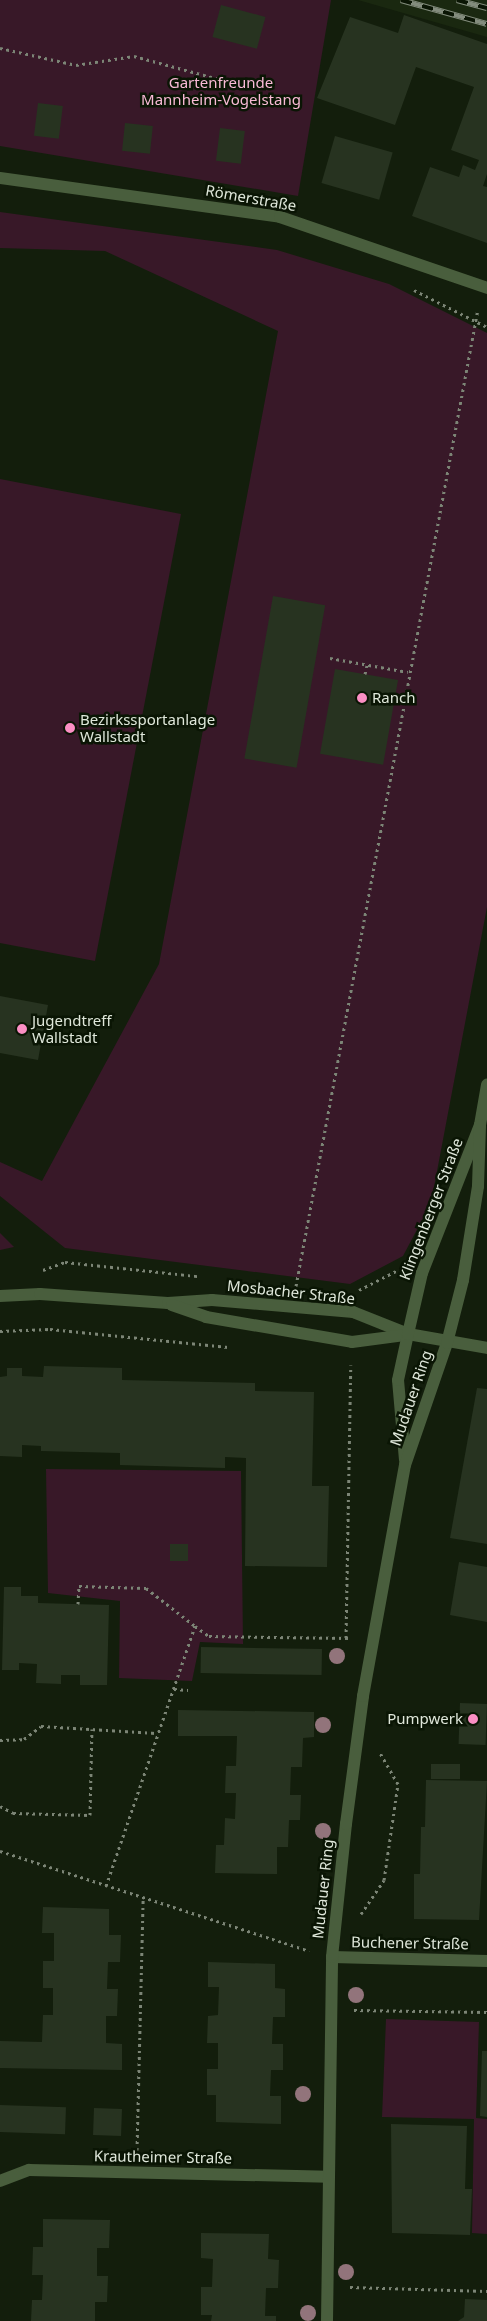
<!DOCTYPE html>
<meta charset="utf-8">
<style>
body{margin:0}
#map{position:relative;width:487px;height:2321px;overflow:hidden;background:#131e0c;font-family:"Noto Sans",sans-serif}
div>[style]{position:absolute}
[style*='--x']{left:calc(var(--x)*1px);top:calc(var(--y)*1px);width:calc(var(--w)*1px);rotate:calc(var(--a)*1deg)}
.built>*{inset:0;background:#1a2810}
.green>*{inset:0;background:#381828}
.building>*{inset:0;background:#273320;transform-origin:0 0}
.path>*{height:3px;margin-top:-1.5px;transform-origin:0;background:repeating-linear-gradient(90deg,#7c8576 0 2.5px,transparent 0 6.5px)}
.minor>*{height:12px;margin:-6px;padding:0 6px;transform-origin:6px;border-radius:6px;background:#495e3d}
.rail>*{height:5.5px;margin-top:-2.75px;transform-origin:0;background:repeating-linear-gradient(90deg,#0a1504 0 11px,#838c7d 0 22px);box-sizing:border-box;border-block:1px solid #838c7d}
.trees>*{width:16px;height:16px;margin:-8px;border-radius:50%;background:#92747b}
.dots>*{width:14px;height:14px;translate:-50% -50%;box-sizing:border-box;border:2px solid #0a1504;border-radius:50%}
span{translate:-50% -50%;white-space:nowrap;text-align:center;line-height:1.15;-webkit-text-stroke:5px #0a1504;paint-order:stroke}
.park-label{font-size:15px;color:#f9bad6}
.street-label{font-size:15px;color:#dfe7da}
.poi-label{font-size:15px;color:#dfe7da}
.left{translate:0 -50%;text-align:left}
.right{translate:-100% -50%;text-align:right}
</style>
<div id="map">
<div class="built">
<div style="clip-path:polygon(358px 0,487px 0,487px 37px)"></div>
</div>
<div class="green">
<div style="clip-path:polygon(0 0,331px 0,298px 196px,0 146px)"></div>
<div style="clip-path:polygon(0 212px,277px 250px,389px 284px,487px 333px,487px 907px,431px 1203px,403px 1256px,350px 1284px,65px 1248px,0 1196px,0 1162px,42px 1181px,159px 964px,278px 331px,105px 251px,0 248px)"></div>
<div style="clip-path:polygon(0 479px,181px 514px,95px 961px,0 943px)"></div>
<div style="clip-path:polygon(0 1233px,14px 1247px,0 1250px)"></div>
<div style="clip-path:polygon(46px 1469px,241px 1471px,243px 1644px,200px 1642px,192px 1681px,119px 1678px,120px 1601px,48px 1593px)"></div>
<div style="clip-path:polygon(386px 2019px,479px 2022px,476px 2118px,487px 2119px,487px 2234px,472px 2233px,474px 2119px,382px 2117px)"></div>
</div>
<div class="building">
<div style="left:221px;top:5px;width:46px;height:33px;rotate:15deg"></div>
<div style="clip-path:polygon(404px 15px,487px 44px,487px 174px,483px 186px,487px 187px,487px 243px,412px 216px,430px 167px,459px 177px,463px 165px,475px 170px,479px 160px,451px 150px,474px 87px,416px 67px,395px 125px,317px 98px,350px 17px,398px 33px)"></div>
<div style="left:38px;top:103px;width:25px;height:33px;rotate:7deg"></div>
<div style="left:125px;top:123px;width:28px;height:28px;rotate:6deg"></div>
<div style="left:220px;top:128px;width:25px;height:33px;rotate:7deg"></div>
<div style="left:335px;top:136px;width:60px;height:49px;rotate:16deg"></div>
<div style="left:273px;top:596px;width:53px;height:165px;rotate:10deg"></div>
<div style="left:335px;top:669px;width:64px;height:86px;rotate:10deg"></div>
<div style="clip-path:polygon(0 996px,48px 1005px,38px 1060px,0 1053px)"></div>
<div style="clip-path:polygon(44px 1366px,122px 1368px,122px 1380px,255px 1383px,255px 1391px,314px 1392px,312px 1486px,329px 1486px,327px 1567px,245px 1566px,246px 1458px,225px 1457px,225px 1468px,120px 1465px,120px 1453px,41px 1451px,41px 1446px,22px 1445px,22px 1457px,0 1456px,0 1377px,7px 1376px,7px 1368px,22px 1368px,22px 1376px,43px 1377px)"></div>
<div style="clip-path:polygon(477px 1388px,487px 1389px,487px 1544px,450px 1538px)"></div>
<div style="left:170px;top:1544px;width:18px;height:17px"></div>
<div style="clip-path:polygon(459px 1562px,487px 1567px,487px 1622px,450px 1615px)"></div>
<div style="clip-path:polygon(4px 1587px,21px 1587px,21px 1596px,38px 1596px,38px 1603px,109px 1605px,107px 1685px,80px 1685px,80px 1675px,61px 1675px,61px 1684px,36px 1683px,37px 1664px,19px 1663px,19px 1670px,2px 1670px)"></div>
<div style="left:201px;top:1647px;width:121px;height:26px;rotate:1deg"></div>
<div style="left:460px;top:1703px;width:27px;height:41px;rotate:2deg"></div>
<div style="clip-path:polygon(178px 1710px,314px 1712px,314px 1737px,303px 1738px,302px 1767px,291px 1767px,290px 1795px,301px 1795px,300px 1820px,289px 1820px,288px 1847px,277px 1847px,277px 1874px,215px 1873px,216px 1845px,224px 1845px,225px 1818px,235px 1819px,236px 1793px,225px 1793px,226px 1766px,236px 1766px,237px 1736px,178px 1736px)"></div>
<div style="left:431px;top:1764px;width:29px;height:15px"></div>
<div style="clip-path:polygon(426px 1780px,487px 1781px,479px 1920px,414px 1919px,414px 1874px,420px 1874px,421px 1827px,425px 1827px)"></div>
<div style="clip-path:polygon(43px 1907px,109px 1909px,109px 1935px,121px 1935px,120px 1962px,108px 1962px,107px 1989px,118px 1989px,117px 2016px,106px 2016px,106px 2043px,122px 2044px,122px 2070px,0 2068px,0 2041px,42px 2042px,43px 2015px,53px 2015px,53px 1988px,43px 1988px,43px 1961px,54px 1961px,54px 1933px,42px 1933px)"></div>
<div style="clip-path:polygon(208px 1962px,275px 1964px,275px 1988px,285px 1989px,285px 2017px,273px 2017px,272px 2044px,283px 2044px,283px 2070px,271px 2070px,270px 2096px,281px 2096px,281px 2124px,216px 2122px,216px 2095px,207px 2095px,207px 2069px,218px 2069px,218px 2043px,207px 2043px,208px 2016px,218px 2015px,219px 1987px,208px 1987px)"></div>
<div style="clip-path:polygon(482px 2051px,487px 2051px,487px 2117px,480px 2116px)"></div>
<div style="left:0;top:2105px;width:66px;height:27px;rotate:2deg"></div>
<div style="left:94px;top:2108px;width:28px;height:27px;rotate:2deg"></div>
<div style="clip-path:polygon(391px 2124px,467px 2126px,465px 2189px,472px 2189px,470px 2235px,392px 2233px)"></div>
<div style="clip-path:polygon(43px 2219px,110px 2220px,109px 2248px,97px 2248px,97px 2276px,108px 2276px,107px 2302px,95px 2302px,95px 2321px,31px 2321px,32px 2300px,42px 2300px,43px 2275px,32px 2275px,33px 2247px,43px 2247px)"></div>
<div style="clip-path:polygon(201px 2233px,269px 2234px,268px 2259px,279px 2260px,278px 2288px,266px 2288px,265px 2316px,276px 2316px,276px 2321px,211px 2321px,212px 2315px,201px 2315px,201px 2287px,212px 2287px,213px 2259px,201px 2258px)"></div>
<div style="clip-path:polygon(465px 2299px,487px 2300px,487px 2321px,458px 2321px,464px 2317px)"></div>
</div>
<div class="path">
<div style="--x:0;--y:48;--w:78;--a:12.6"></div>
<div style="--x:76;--y:65;--w:59;--a:-8.8"></div>
<div style="--x:134;--y:56;--w:99;--a:15.2"></div>
<div style="--x:414;--y:290;--w:82;--a:26.9"></div>
<div style="--x:330;--y:658;--w:79;--a:10.2"></div>
<div style="--x:365;--y:674;--w:9;--a:-77"></div>
<div style="--x:43;--y:1270;--w:23;--a:-20"></div>
<div style="--x:65;--y:1262;--w:133;--a:6.1"></div>
<div style="--x:296;--y:1286;--w:994;--a:-79.45"></div>
<div style="--x:359;--y:1290;--w:44;--a:-27.1"></div>
<div style="--x:0;--y:1331;--w:50;--a:-2.3"></div>
<div style="--x:50;--y:1329;--w:179;--a:5.8"></div>
<div style="--x:78;--y:1604;--w:18;--a:-87"></div>
<div style="--x:79;--y:1586;--w:67;--a:1.7"></div>
<div style="--x:146;--y:1588;--w:62;--a:37.8"></div>
<div style="--x:346;--y:1638;--w:273;--a:-89"></div>
<div style="--x:174;--y:1689;--w:14;--a:4"></div>
<div style="--x:0;--y:1740;--w:24;--a:-2"></div>
<div style="--x:24;--y:1739;--w:21;--a:-37"></div>
<div style="--x:41;--y:1726;--w:115;--a:3.5"></div>
<div style="--x:0;--y:1806;--w:15;--a:28"></div>
<div style="--x:13;--y:1813;--w:77;--a:1.5"></div>
<div style="--x:90;--y:1815;--w:86;--a:-88.7"></div>
<div style="--x:0;--y:1851;--w:325;--a:17.9"></div>
<div style="--x:106;--y:1886;--w:275;--a:-71.1"></div>
<div style="--x:195;--y:1626;--w:17;--a:36"></div>
<div style="--x:209;--y:1636;--w:142;--a:0.8"></div>
<div style="--x:361;--y:1914;--w:41;--a:-55.9"></div>
<div style="--x:384;--y:1880;--w:97;--a:-81.7"></div>
<div style="--x:398;--y:1784;--w:36;--a:-120"></div>
<div style="--x:354;--y:2010;--w:133;--a:0.9"></div>
<div style="--x:137;--y:2150;--w:252;--a:-88.6"></div>
<div style="--x:350;--y:2287;--w:137;--a:1.7"></div>
</div>
<div class="minor">
<div style="--x:0;--y:178;--w:283;--a:7.9"></div>
<div style="--x:280;--y:217;--w:219;--a:18.9"></div>
<div style="--x:0;--y:1296;--w:40;--a:-2.9"></div>
<div style="--x:40;--y:1294;--w:128;--a:4"></div>
<div style="--x:168;--y:1303;--w:44;--a:-3.9"></div>
<div style="--x:212;--y:1300;--w:142;--a:4.9"></div>
<div style="--x:353;--y:1312;--w:59;--a:21.8"></div>
<div style="--x:408;--y:1334;--w:80;--a:10"></div>
<div style="--x:172;--y:1305;--w:36;--a:19"></div>
<div style="--x:206;--y:1317;--w:148;--a:9.7"></div>
<div style="--x:352;--y:1342;--w:53;--a:-7.5"></div>
<div style="--x:405;--y:1460;--w:80;--a:-95"></div>
<div style="--x:398;--y:1380;--w:47;--a:-77.7"></div>
<div style="--x:408;--y:1334;--w:63;--a:-77.1"></div>
<div style="--x:422;--y:1273;--w:159;--a:-68.6"></div>
<div style="--x:480;--y:1125;--w:41;--a:-80.1"></div>
<div style="--x:332;--y:1957;--w:155;--a:1.5"></div>
<div style="--x:0;--y:2181;--w:31;--a:-21"></div>
<div style="--x:29;--y:2170;--w:299;--a:1.3"></div>
<div style="--x:327;--y:2321;--w:364;--a:-89.2"></div>
<div style="--x:332;--y:1957;--w:134;--a:-84"></div>
<div style="--x:346;--y:1824;--w:129;--a:-82.4"></div>
<div style="--x:363;--y:1696;--w:235;--a:-79.7"></div>
<div style="--x:405;--y:1465;--w:129;--a:-71"></div>
<div style="--x:447;--y:1343;--w:65;--a:-75.7"></div>
<div style="--x:463;--y:1280;--w:95;--a:-80.9"></div>
<div style="--x:478;--y:1186;--w:61;--a:-88.1"></div>
</div>
<div class="rail">
<div style="--x:401;--y:0;--w:89;--a:15.6"></div>
<div style="--x:457;--y:0;--w:31;--a:15"></div>
</div>
<div class="trees">
<div style="left:337px;top:1656px"></div>
<div style="left:323px;top:1725px"></div>
<div style="left:323px;top:1831px"></div>
<div style="left:356px;top:1995px"></div>
<div style="left:303px;top:2094px"></div>
<div style="left:346px;top:2272px"></div>
<div style="left:308px;top:2313px"></div>
</div>
<div class="dots">
<div style="left:362px;top:698px;background:#fb8fc4"></div>
<div style="left:70px;top:728px;background:#fb8fc4"></div>
<div style="left:22px;top:1029px;background:#fb8fc4"></div>
<div style="left:473px;top:1719px;background:#fb8fc4"></div>
</div>
<div class="park-label">
<span style="left:221px;top:91px">Gartenfreunde<br>Mannheim-Vogelstang</span>
</div>
<div class="street-label">
<span style="left:251px;top:198px;rotate:10deg">Römerstraße</span>
<span style="left:431px;top:1209px;rotate:-69deg">Klingenberger Straße</span>
<span style="left:291px;top:1292px;rotate:6deg">Mosbacher Straße</span>
<span style="left:411px;top:1398px;rotate:-71deg">Mudauer Ring</span>
<span style="left:323px;top:1889px;rotate:-84deg">Mudauer Ring</span>
<span style="left:410px;top:1943px;rotate:1deg">Buchener Straße</span>
<span style="left:163px;top:2157px;rotate:1deg">Krautheimer Straße</span>
</div>
<div class="poi-label">
<span class="left" style="left:372px;top:698px">Ranch</span>
<span class="left" style="left:80px;top:728px">Bezirkssportanlage<br>Wallstadt</span>
<span class="left" style="left:32px;top:1029px">Jugendtreff<br>Wallstadt</span>
<span class="right" style="left:463px;top:1719px">Pumpwerk</span>
</div>
</div>
